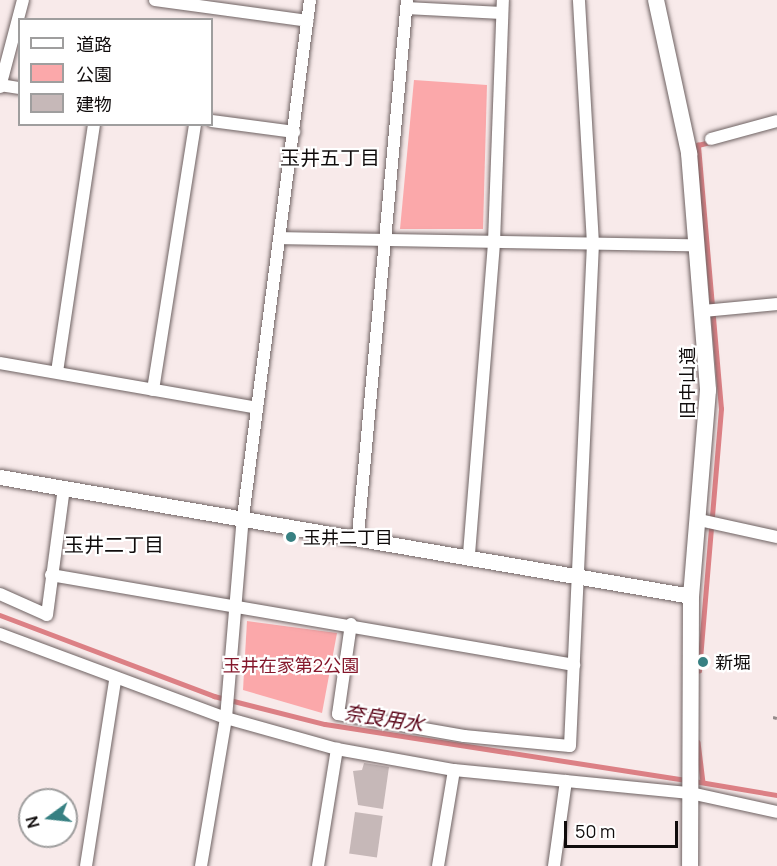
<!DOCTYPE html>
<meta charset="utf-8">
<style>
body{margin:0}
#map{position:relative;width:777px;height:866px;overflow:hidden;background:#f8eaea;font-family:Manrope,"Noto Sans JP",sans-serif}
div>[style]{position:absolute}
[style*='--x']{left:calc(var(--x)*1px);top:calc(var(--y)*1px);width:calc(var(--w)*1px);rotate:calc(var(--a)*1deg)}
.green>*{inset:0;background:#fba8aa}
.stream>*{height:4.5px;margin:-2.25px;padding:0 2.25px;transform-origin:2.25px;border-radius:2.25px;background:#dc8085}
.building>*{inset:0;background:#c6b8b8;transform-origin:0 0}
.path>*{height:3px;margin-top:-1.5px;transform-origin:0;background:repeating-linear-gradient(90deg,#958b8b 0 6px,transparent 0 9px)}
.roads{filter:drop-shadow(0 0 2px #6e6262) drop-shadow(0 0 2px #6e6262)}
.minor>*{height:12px;margin:-6px;padding:0 6px;transform-origin:6px;border-radius:6px;background:#fff}
.tertiary>*{height:15px;margin:-7.5px;padding:0 7.5px;transform-origin:7.5px;border-radius:7.5px;background:#fff}
.secondary>*{height:16px;margin:-8px;padding:0 8px;transform-origin:8px;border-radius:8px;background:#fff}
.dots>*{width:16px;height:16px;translate:-50% -50%;box-sizing:border-box;border:3px solid #fff;border-radius:50%}
span{translate:-50% -50%;white-space:nowrap;text-align:center;line-height:1.15;-webkit-text-stroke:4.5px #fff;paint-order:stroke}
.street-label{font-size:18px;color:#100c0c}
.poi-label{font-size:18px;color:#100c0c}
.left{translate:0 -50%;text-align:left}
.park-label{font-size:18px;color:#85182c}
.neighbourhood-label{font-size:20px;color:#100c0c}
.water-label{font-size:20px;color:#5a0518;font-style:italic}
.legend{position:absolute;left:18px;top:18px;width:195px;height:108px;box-sizing:border-box;background:#fff;border:2px solid #9f9e9e;margin:0;padding:8px 10px;list-style:none;font-size:18px;color:#100c0c}
.legend li{display:flex;align-items:center;gap:12px;height:30px}
.legend b{width:30px;border:2px solid #9f9e9e}
.north{position:absolute;left:18px;top:788px;width:60px;height:60px;box-sizing:border-box;background:#fff;border:2px solid #9f9e9e;border-radius:50%;rotate:255deg;font-size:16px;font-weight:700;line-height:24px;text-align:center;color:#100c0c}
.north::after{content:'';display:block;margin:auto;width:21px;height:27px;background:#378082;clip-path:polygon(50% 0,100% 100%,50% 72%,0 100%)}
.scale{position:absolute;left:564px;top:821px;width:114px;height:27px;box-sizing:border-box;border:3px solid #100c0c;border-top:0;padding-left:8px;font-size:18px;line-height:21px;white-space:nowrap;color:#100c0c;-webkit-text-stroke:4px #fff;paint-order:stroke}
</style>
<div id="map">
<div class="green">
<div style="clip-path:polygon(414px 80px,487px 85px,483px 229px,400px 229px)"></div>
<div style="clip-path:polygon(247px 621px,337px 633px,322px 713px,243px 690px)"></div>
</div>
<div class="stream">
<div style="--x:0;--y:615;--w:229;--a:20.7"></div>
<div style="--x:214;--y:696;--w:114;--a:14.2"></div>
<div style="--x:325;--y:724;--w:365;--a:8.8"></div>
<div style="--x:699;--y:671;--w:263;--a:-85.2"></div>
<div style="--x:721;--y:409;--w:265;--a:-95"></div>
<div style="--x:698;--y:145;--w:12;--a:-14"></div>
<div style="--x:698;--y:742;--w:40;--a:82.9"></div>
<div style="--x:694;--y:781;--w:84;--a:9.6"></div>
</div>
<div class="building">
<div style="clip-path:polygon(364px 763px,389px 767px,383px 809px,358px 805px,353px 771px,362px 770px)"></div>
<div style="left:355px;top:812px;width:28px;height:42px;rotate:8deg"></div>
</div>
<div class="path">
<div style="--x:773;--y:717;--w:4;--a:14"></div>
</div>
<div class="roads">
<div class="minor">
<div style="--x:155;--y:0;--w:154;--a:7.8"></div>
<div style="--x:406;--y:8;--w:96;--a:3"></div>
<div style="--x:0;--y:85;--w:20;--a:9"></div>
<div style="--x:0;--y:87;--w:90;--a:-75.2"></div>
<div style="--x:212;--y:121;--w:83;--a:7.6"></div>
<div style="--x:711;--y:139;--w:68;--a:-15.3"></div>
<div style="--x:280;--y:238;--w:417;--a:1"></div>
<div style="--x:704;--y:311;--w:73;--a:-5.5"></div>
<div style="--x:0;--y:363;--w:261;--a:9.9"></div>
<div style="--x:57;--y:372;--w:251;--a:-81.5"></div>
<div style="--x:153;--y:390;--w:269;--a:-81"></div>
<div style="--x:699;--y:520;--w:80;--a:12.3"></div>
<div style="--x:358;--y:535;--w:537;--a:-84.77"></div>
<div style="--x:469;--y:554;--w:313;--a:-85.4"></div>
<div style="--x:494;--y:242;--w:242;--a:-87.9"></div>
<div style="--x:51;--y:575;--w:531;--a:9.76"></div>
<div style="--x:0;--y:594;--w:51;--a:24.1"></div>
<div style="--x:47;--y:615;--w:129;--a:-82.4"></div>
<div style="--x:351;--y:624;--w:91;--a:98.2"></div>
<div style="--x:338;--y:714;--w:128;--a:9.9"></div>
<div style="--x:464;--y:736;--w:106;--a:5.4"></div>
<div style="--x:570;--y:746;--w:503;--a:-87.38"></div>
<div style="--x:593;--y:244;--w:244;--a:-93.3"></div>
<div style="--x:0;--y:634;--w:241;--a:20.4"></div>
<div style="--x:226;--y:718;--w:115;--a:15.6"></div>
<div style="--x:337;--y:749;--w:119;--a:10.2"></div>
<div style="--x:454;--y:770;--w:237;--a:5.6"></div>
<div style="--x:690;--y:793;--w:89;--a:12.3"></div>
<div style="--x:86;--y:866;--w:188;--a:-81.1"></div>
<div style="--x:201;--y:866;--w:150;--a:-80.4"></div>
<div style="--x:226;--y:718;--w:202;--a:-85.2"></div>
<div style="--x:243;--y:517;--w:521;--a:-82.62"></div>
<div style="--x:318;--y:866;--w:119;--a:-80.8"></div>
<div style="--x:438;--y:866;--w:97;--a:-80.5"></div>
<div style="--x:554;--y:866;--w:86;--a:-82"></div>
</div>
<div class="tertiary">
<div style="--x:0;--y:477;--w:701;--a:9.77"></div>
</div>
<div class="secondary">
<div style="--x:656;--y:0;--w:157;--a:77.8"></div>
<div style="--x:689;--y:153;--w:238;--a:85.4"></div>
<div style="--x:708;--y:390;--w:207;--a:94.7"></div>
<div style="--x:691;--y:596;--w:270;--a:90.2"></div>
</div>
</div>
<div class="dots">
<div style="left:291px;top:537px;background:#378082"></div>
<div style="left:703px;top:662px;background:#378082"></div>
</div>
<div class="street-label">
<span style="left:687px;top:383px;rotate:-90deg">旧中山道</span>
</div>
<div class="poi-label">
<span class="left" style="left:303px;top:537px">玉井二丁目</span>
<span class="left" style="left:715px;top:662px">新堀</span>
</div>
<div class="park-label">
<span style="left:291px;top:665px">玉井在家第2公園</span>
</div>
<div class="neighbourhood-label">
<span style="left:330px;top:157px">玉井五丁目</span>
<span style="left:114px;top:544px">玉井二丁目</span>
</div>
<div class="water-label">
<span style="left:384px;top:718px;rotate:9deg">奈良用水</span>
</div>
<ul class="legend">
<li><b style="height:8px;background:#fff"></b>道路</li>
<li><b style="height:16px;background:#fba8aa"></b>公園</li>
<li><b style="height:16px;background:#c6b8b8"></b>建物</li>
</ul>
<div class="north">N</div>
<div class="scale">50 m</div>
</div>
